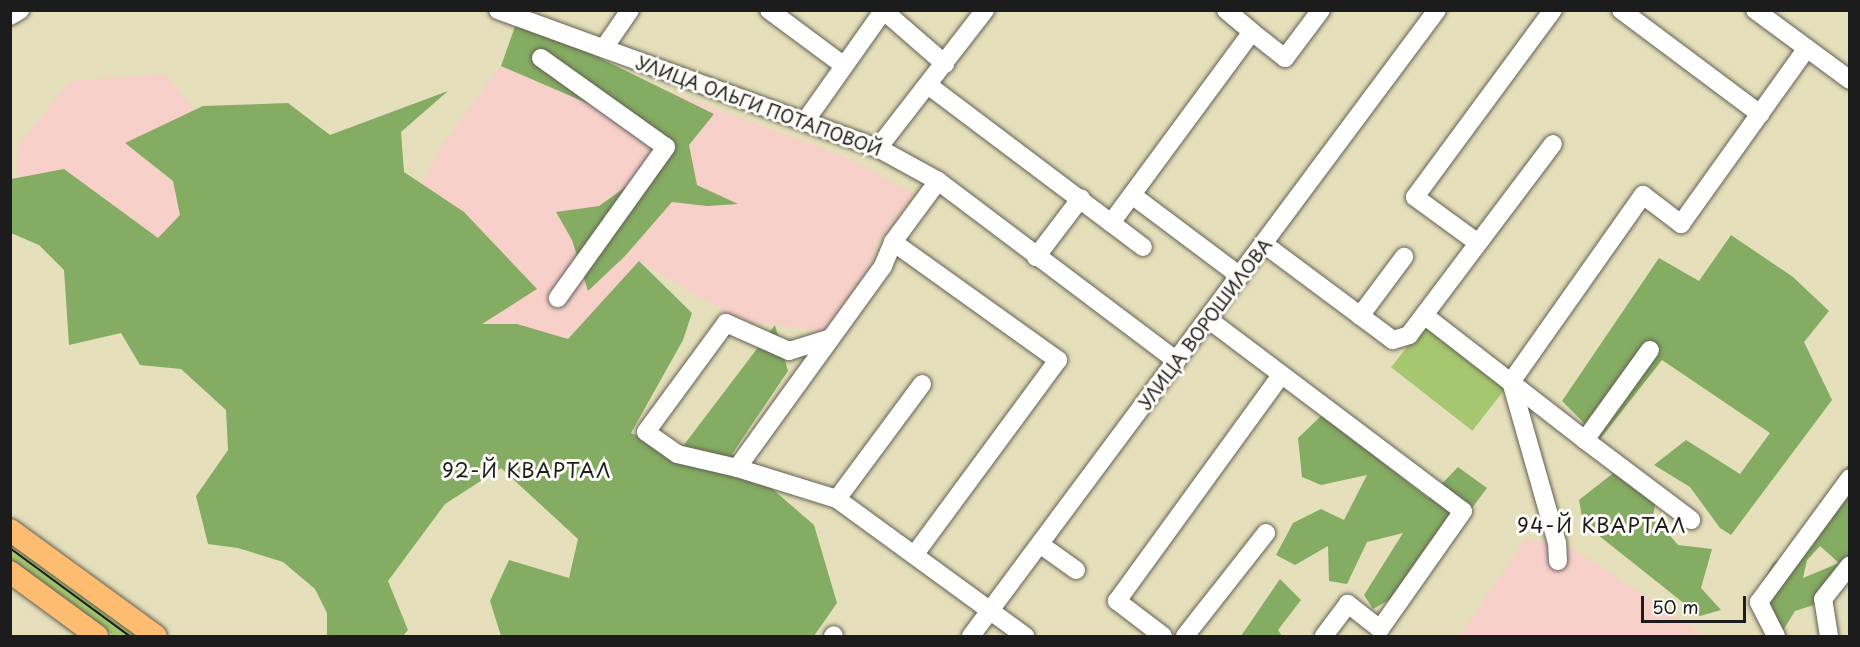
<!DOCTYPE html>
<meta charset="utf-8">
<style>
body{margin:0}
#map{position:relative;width:1860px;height:647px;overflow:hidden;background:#e6dfbb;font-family:"Playpen Sans",sans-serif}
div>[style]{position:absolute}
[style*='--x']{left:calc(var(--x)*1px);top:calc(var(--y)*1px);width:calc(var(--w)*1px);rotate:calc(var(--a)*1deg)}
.built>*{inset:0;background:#f7d0ca}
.green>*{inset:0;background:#a6c76f;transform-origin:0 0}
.forest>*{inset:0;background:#84ac62}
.roads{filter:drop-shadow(0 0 2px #636054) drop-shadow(0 0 2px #636054)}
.minor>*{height:18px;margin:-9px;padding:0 9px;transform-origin:9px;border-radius:9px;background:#fff}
.major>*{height:22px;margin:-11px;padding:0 11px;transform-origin:11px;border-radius:11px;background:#fdbc70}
.tram>*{height:1.5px;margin:-0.75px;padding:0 0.75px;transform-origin:0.75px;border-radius:0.75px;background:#1c1c1c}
span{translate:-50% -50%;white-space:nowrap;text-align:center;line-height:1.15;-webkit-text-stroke:6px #fdfcf7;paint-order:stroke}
.street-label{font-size:18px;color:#1c1c1c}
.neighbourhood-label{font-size:20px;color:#1c1c1c;letter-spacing:1.5px}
.frame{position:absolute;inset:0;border:12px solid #1c1c1c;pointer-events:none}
.scale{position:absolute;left:1641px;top:596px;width:105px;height:27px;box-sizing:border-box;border:3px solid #1c1c1c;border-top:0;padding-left:8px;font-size:18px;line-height:21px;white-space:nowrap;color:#1c1c1c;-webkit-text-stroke:4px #fdfcf7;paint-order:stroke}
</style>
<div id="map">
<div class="built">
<div style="clip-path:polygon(522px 37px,843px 156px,914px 194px,878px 242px,863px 287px,831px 332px,741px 321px,639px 261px,572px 358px,532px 328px,513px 349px,387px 248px,442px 145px)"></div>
<div style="clip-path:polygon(165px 74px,252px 182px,167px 308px,17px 195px,17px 147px,70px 81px)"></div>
<div style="clip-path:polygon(1525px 540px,1566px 544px,1705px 636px,1459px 636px)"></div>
</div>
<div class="green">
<div style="left:1425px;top:324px;width:103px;height:55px;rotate:38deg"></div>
<div style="clip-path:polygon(10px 542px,138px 636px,114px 636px,11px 561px)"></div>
</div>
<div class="forest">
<div style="clip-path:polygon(518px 18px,714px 114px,689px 145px,697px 185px,738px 204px,707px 206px,672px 202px,625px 256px,588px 291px,572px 240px,556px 212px,599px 206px,665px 159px,645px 128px,501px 66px)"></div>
<div style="clip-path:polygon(448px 91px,401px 132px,404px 172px,464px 212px,537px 289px,482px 324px,517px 324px,568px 339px,639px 261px,692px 313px,683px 340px,631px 433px,677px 454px,775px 325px,788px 371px,732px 454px,814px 525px,837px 603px,814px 636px,501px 636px,490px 601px,509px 560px,569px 578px,578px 539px,501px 468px,445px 504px,388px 581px,408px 630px,403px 636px,327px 636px,327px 613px,315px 589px,283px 562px,238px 548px,208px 544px,196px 496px,228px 450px,226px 410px,181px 369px,140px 365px,121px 333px,69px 345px,64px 270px,39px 245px,11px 233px,11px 179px,64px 169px,158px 238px,180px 215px,173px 181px,125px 143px,203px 106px,288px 103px,330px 135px)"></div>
<div style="clip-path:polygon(1731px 235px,1793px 277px,1829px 311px,1804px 342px,1832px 400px,1731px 535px,1720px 528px,1690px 487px,1654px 465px,1686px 440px,1740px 474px,1770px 433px,1662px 360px,1600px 439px,1562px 401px,1659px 258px,1699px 281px)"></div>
<div style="clip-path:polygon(1322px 415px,1428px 498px,1458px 467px,1487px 488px,1414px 586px,1373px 609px,1364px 595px,1403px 533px,1367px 542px,1347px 584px,1329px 581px,1328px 546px,1295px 565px,1276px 555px,1293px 523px,1321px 509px,1344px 520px,1367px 475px,1321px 485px,1302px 477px,1298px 438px)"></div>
<div style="clip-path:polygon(evenodd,1849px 464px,1849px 577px,1826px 601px,1795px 611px,1782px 632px,1756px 595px,1773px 563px,1794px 550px,1849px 464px,1820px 546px,1839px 563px,1803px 578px,1807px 560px,1820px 546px)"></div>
<div style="clip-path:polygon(1621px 467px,1657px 494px,1653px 516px,1678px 545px,1712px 549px,1701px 588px,1721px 610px,1700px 616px,1583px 523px,1579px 500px)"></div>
<div style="clip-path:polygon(1280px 579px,1301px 600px,1278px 630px,1282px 636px,1241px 636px)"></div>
</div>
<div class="roads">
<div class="minor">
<div style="--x:498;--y:10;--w:404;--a:20"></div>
<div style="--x:878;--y:148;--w:68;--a:28.8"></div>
<div style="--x:938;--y:181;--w:299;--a:37"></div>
<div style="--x:769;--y:10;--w:92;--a:36.6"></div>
<div style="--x:1226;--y:10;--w:34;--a:40"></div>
<div style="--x:1621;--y:10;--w:174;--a:36.8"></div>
<div style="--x:1755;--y:10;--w:118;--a:36.4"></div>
<div style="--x:884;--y:11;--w:81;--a:41"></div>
<div style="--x:10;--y:16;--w:12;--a:-31"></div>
<div style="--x:604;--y:48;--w:46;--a:-55.6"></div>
<div style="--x:541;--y:58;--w:153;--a:35.5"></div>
<div style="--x:666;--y:147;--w:186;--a:125.6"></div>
<div style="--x:928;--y:85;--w:269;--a:37"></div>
<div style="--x:806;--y:120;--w:135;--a:-54.7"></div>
<div style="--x:878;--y:148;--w:175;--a:-52.2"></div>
<div style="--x:1132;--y:195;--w:135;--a:36.9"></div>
<div style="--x:1111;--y:223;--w:237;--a:-53.6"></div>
<div style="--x:1252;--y:32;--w:42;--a:38.2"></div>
<div style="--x:1285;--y:58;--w:60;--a:-53.1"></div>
<div style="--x:893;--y:242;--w:203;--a:35.6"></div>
<div style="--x:1058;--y:360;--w:241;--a:126.4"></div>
<div style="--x:1478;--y:243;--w:78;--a:-143.9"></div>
<div style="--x:1415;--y:197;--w:232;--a:-53.6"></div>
<div style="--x:1264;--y:244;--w:161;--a:36.7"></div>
<div style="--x:1393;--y:340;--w:17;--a:-17"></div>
<div style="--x:1409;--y:335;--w:239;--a:-53"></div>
<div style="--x:1036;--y:257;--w:74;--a:-52.7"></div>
<div style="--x:1424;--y:315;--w:204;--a:37.8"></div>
<div style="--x:1585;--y:440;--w:111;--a:-54.2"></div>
<div style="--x:1360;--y:316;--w:74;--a:-53.3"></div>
<div style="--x:1208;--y:319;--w:319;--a:37"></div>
<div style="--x:1463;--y:511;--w:144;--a:125.1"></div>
<div style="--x:1380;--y:629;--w:41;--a:-142"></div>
<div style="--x:1348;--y:604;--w:40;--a:127"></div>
<div style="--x:831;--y:338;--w:44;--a:162.8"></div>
<div style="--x:789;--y:351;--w:69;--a:-156"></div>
<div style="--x:726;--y:323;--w:135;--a:126.3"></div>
<div style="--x:646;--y:432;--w:38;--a:35"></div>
<div style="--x:677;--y:454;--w:62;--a:13.1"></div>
<div style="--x:737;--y:468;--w:105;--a:17.2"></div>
<div style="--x:837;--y:499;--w:233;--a:36.1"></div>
<div style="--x:1585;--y:440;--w:133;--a:37"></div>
<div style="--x:737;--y:468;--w:249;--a:-54.1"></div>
<div style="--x:883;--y:266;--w:26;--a:-67"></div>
<div style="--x:893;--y:242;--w:76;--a:-53.6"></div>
<div style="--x:837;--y:499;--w:143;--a:-53.5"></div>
<div style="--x:1041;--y:545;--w:43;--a:35.5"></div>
<div style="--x:1558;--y:561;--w:18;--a:-93"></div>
<div style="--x:1557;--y:543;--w:167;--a:-105.9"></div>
<div style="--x:1511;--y:382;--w:229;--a:-54.8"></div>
<div style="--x:1643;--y:195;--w:48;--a:37.3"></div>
<div style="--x:1681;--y:224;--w:216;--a:-54.4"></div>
<div style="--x:833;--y:636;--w:1;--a:-45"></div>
<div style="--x:971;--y:636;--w:780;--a:-53.34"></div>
<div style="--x:1163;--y:636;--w:58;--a:-142.7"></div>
<div style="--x:1117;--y:601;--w:279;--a:-54"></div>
<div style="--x:1185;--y:636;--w:131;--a:-51.8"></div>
<div style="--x:1776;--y:636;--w:38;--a:-117"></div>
<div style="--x:1759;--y:602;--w:154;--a:-53.7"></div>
<div style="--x:1829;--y:636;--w:37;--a:-99"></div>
<div style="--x:1823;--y:599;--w:43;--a:-51.5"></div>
</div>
<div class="major">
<div style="--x:10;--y:530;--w:180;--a:36"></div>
<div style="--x:10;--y:572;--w:108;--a:36.3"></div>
</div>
</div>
<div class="tram">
<div style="--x:10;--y:548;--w:149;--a:36.3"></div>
</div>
<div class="street-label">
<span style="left:759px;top:106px;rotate:20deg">УЛИЦА ОЛЬГИ ПОТАПОВОЙ</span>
<span style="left:1205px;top:324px;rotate:-53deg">УЛИЦА ВОРОШИЛОВА</span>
</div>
<div class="neighbourhood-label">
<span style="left:527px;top:470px">92-Й КВАРТАЛ</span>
<span style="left:1602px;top:525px">94-Й КВАРТАЛ</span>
</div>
<div class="frame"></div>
<div class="scale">50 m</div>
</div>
